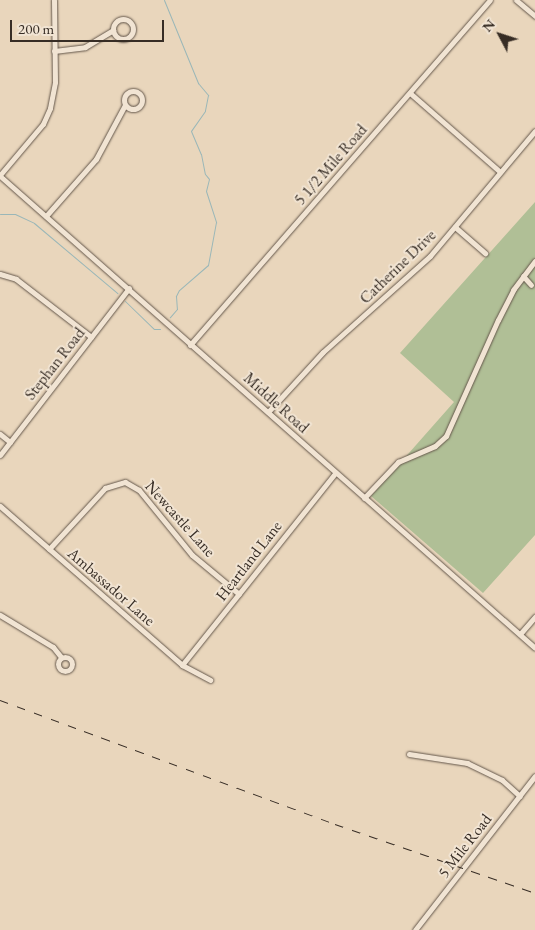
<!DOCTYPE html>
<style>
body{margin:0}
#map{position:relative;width:535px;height:930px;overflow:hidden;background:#e9d6bc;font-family:"EB Garamond",serif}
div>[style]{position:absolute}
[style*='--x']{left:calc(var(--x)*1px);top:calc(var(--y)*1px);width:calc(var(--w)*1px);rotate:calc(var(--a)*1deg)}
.green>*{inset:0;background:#b0bf96}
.stream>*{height:1px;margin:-0.5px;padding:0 0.5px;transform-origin:0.5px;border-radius:0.5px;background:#9ab7b8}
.roads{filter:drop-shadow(0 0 1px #64574b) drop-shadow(0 0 1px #64574b)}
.minor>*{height:5px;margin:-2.5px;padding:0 2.5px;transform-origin:2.5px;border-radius:2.5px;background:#f1e4d3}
.minor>.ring{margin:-2.5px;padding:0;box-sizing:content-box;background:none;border:5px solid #f1e4d3;border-radius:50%}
.rail>*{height:1px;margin-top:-0.5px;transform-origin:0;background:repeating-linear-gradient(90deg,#372d25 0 9px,transparent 0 18px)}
span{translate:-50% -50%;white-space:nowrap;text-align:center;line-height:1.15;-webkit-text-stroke:4px #f1e4d3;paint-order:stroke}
.street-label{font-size:16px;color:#372d25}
.north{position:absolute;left:475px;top:10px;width:50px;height:50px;-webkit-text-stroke:4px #f1e4d3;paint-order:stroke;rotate:310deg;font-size:14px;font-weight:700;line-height:20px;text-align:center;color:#372d25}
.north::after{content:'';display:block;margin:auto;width:18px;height:22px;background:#372d25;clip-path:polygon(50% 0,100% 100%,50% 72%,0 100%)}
.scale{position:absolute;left:10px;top:20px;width:154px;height:22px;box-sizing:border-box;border:2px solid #372d25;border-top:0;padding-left:6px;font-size:15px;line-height:18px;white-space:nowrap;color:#372d25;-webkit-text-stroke:4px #f1e4d3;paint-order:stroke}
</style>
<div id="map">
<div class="green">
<div style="clip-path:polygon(535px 202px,535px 535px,483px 593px,371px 496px,454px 402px,400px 353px)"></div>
</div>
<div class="stream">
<div style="--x:164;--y:0;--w:90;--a:67.7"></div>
<div style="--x:198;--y:83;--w:16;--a:50"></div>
<div style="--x:208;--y:95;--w:16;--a:101"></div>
<div style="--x:205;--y:111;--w:24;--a:125"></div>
<div style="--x:191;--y:131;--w:25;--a:67"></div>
<div style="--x:201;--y:154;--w:20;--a:79"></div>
<div style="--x:205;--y:174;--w:6;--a:51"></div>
<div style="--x:209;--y:179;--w:12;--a:104"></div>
<div style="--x:206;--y:191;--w:33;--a:72"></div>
<div style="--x:216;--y:222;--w:44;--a:100.5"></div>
<div style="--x:208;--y:265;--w:38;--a:139"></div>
<div style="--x:179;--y:290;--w:7;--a:117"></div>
<div style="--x:176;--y:296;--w:13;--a:86"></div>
<div style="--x:177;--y:309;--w:11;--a:131"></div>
<div style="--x:0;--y:214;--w:15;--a:0"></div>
<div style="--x:15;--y:214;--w:21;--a:25"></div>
<div style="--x:34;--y:223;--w:109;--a:40.1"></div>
<div style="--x:125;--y:301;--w:40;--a:44"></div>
<div style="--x:154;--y:329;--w:6;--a:0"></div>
</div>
<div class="roads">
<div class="minor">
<div style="--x:516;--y:0;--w:25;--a:40"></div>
<div class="ring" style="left:113px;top:19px;width:15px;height:15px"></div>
<div style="--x:54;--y:51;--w:31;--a:-7"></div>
<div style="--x:85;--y:47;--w:33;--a:-31"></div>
<div class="ring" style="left:124px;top:91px;width:13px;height:13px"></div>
<div style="--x:410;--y:93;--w:118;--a:41.2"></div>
<div style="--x:0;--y:175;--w:67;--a:-49.9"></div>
<div style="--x:43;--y:124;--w:17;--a:-66"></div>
<div style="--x:50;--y:108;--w:26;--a:-79"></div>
<div style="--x:55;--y:82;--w:82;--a:-90.7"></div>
<div style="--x:0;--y:176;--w:713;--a:41.42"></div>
<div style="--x:46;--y:216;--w:76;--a:-48.7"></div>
<div style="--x:96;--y:159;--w:61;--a:-61.8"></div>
<div style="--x:455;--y:227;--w:40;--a:41"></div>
<div style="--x:0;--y:274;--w:17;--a:17"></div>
<div style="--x:16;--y:279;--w:95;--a:37.7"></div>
<div style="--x:523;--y:276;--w:12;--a:48"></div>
<div style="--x:190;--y:345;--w:457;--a:-49"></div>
<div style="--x:268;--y:412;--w:81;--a:-47.5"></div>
<div style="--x:323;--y:352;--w:144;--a:-41.9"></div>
<div style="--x:430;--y:256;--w:163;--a:-50"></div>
<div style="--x:0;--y:434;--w:13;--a:39"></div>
<div style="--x:0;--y:455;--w:211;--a:-52.3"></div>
<div style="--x:364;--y:498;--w:50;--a:-46.6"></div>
<div style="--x:398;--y:462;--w:40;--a:-23.4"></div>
<div style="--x:435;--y:446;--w:15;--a:-42"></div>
<div style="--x:446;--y:436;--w:127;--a:-65.9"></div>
<div style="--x:498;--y:320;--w:34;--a:-63"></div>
<div style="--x:513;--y:290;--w:36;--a:-53"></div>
<div style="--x:0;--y:506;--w:242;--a:41.1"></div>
<div style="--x:182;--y:665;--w:32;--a:28"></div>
<div style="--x:49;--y:549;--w:83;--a:-47.4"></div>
<div style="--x:105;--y:488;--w:21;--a:-17"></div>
<div style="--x:125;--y:482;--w:16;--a:30"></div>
<div style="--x:139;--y:490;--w:84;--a:50.8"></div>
<div style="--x:192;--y:555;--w:61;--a:39.7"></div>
<div style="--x:0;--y:615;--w:62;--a:31.1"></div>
<div style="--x:53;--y:647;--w:13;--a:51"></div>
<div style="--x:520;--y:634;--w:23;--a:-49"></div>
<div class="ring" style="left:58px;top:657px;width:9px;height:9px"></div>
<div style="--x:182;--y:665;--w:246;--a:-51.4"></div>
<div style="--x:409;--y:754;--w:59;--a:8.8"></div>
<div style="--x:467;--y:763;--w:39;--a:26"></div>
<div style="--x:502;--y:780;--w:24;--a:42"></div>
<div style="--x:415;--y:930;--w:195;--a:-52.1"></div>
</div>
</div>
<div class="rail">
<div style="--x:0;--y:700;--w:357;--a:20.3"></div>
<div style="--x:335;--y:824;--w:212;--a:19"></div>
</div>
<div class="street-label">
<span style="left:331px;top:165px;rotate:-49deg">5 1/2 Mile Road</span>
<span style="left:398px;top:267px;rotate:-44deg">Catherine Drive</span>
<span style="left:55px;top:364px;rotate:-52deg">Stephan Road</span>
<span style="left:276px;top:403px;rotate:42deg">Middle Road</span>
<span style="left:180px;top:519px;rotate:48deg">Newcastle Lane</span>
<span style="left:249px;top:561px;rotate:-52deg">Heartland Lane</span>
<span style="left:111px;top:587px;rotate:41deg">Ambassador Lane</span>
<span style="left:465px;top:846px;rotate:-52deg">5 Mile Road</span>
</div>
<div class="north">N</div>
<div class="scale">200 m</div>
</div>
